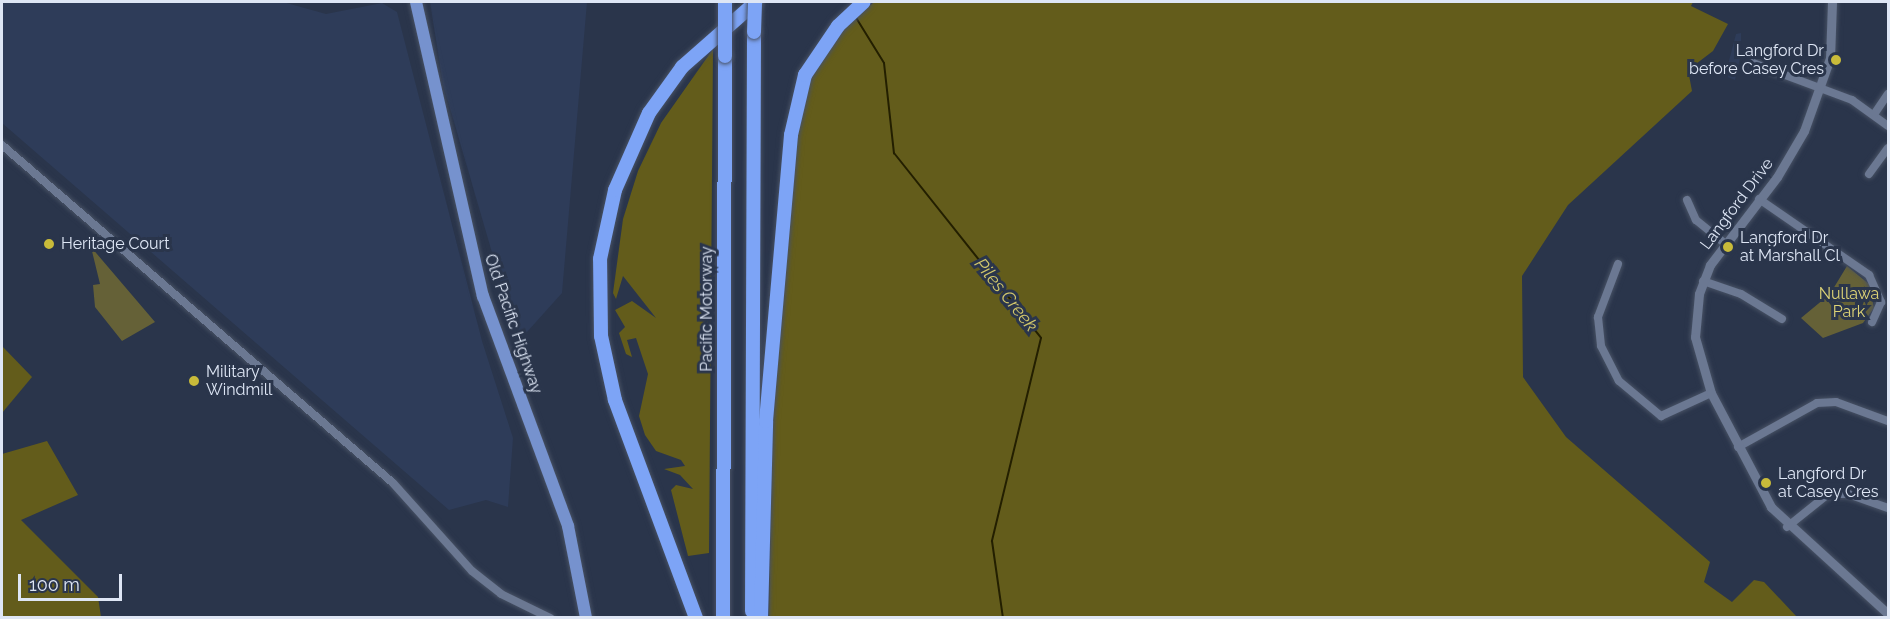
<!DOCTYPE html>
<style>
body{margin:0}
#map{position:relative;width:1890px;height:619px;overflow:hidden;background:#2a354b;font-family:Raleway,sans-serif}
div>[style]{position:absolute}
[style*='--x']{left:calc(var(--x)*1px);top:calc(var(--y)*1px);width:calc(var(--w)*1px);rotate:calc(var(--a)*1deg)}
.built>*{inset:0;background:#2e3c59}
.green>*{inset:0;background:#656137}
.forest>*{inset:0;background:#635c1b}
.stream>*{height:2px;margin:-1px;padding:0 1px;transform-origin:1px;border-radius:1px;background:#231f00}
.roads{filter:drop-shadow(0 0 2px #475164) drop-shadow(0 0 2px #475164)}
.minor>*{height:8px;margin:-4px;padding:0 4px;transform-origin:4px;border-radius:4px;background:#6b7892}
.tertiary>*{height:9px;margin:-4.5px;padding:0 4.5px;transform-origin:4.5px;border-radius:4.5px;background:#6b7892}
.primary>*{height:12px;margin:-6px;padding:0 6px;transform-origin:6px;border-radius:6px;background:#7692ce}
.motorway>*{height:14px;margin:-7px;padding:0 7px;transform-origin:7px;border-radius:7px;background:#7da4f6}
.bridges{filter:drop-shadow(0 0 2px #475164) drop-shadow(0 0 2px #475164)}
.motorway-bridge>*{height:14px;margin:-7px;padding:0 7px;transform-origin:7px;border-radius:7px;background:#7da4f6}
.dots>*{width:16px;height:16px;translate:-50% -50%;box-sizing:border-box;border:3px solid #2a354b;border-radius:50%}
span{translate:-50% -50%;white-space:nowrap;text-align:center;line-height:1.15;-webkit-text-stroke:6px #2a354b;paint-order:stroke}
.poi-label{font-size:16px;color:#dee6f5}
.right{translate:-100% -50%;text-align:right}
.left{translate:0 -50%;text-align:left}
.street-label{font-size:16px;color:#dee6f5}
.park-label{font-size:16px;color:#ddd376}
.water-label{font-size:18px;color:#d2c76b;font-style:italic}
.frame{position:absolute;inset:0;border:3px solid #dee6f5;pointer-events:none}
.scale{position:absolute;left:18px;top:574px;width:104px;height:27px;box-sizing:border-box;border:3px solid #dee6f5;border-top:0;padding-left:8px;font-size:18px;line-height:21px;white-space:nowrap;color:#dee6f5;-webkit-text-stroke:4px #2a354b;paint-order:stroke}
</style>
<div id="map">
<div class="built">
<div style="clip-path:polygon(2px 2px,283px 2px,326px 14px,382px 3px,397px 12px,482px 341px,513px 438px,508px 507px,486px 500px,449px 510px,2px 123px)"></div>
<div style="clip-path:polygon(430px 2px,587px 2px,562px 293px,518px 342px,443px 84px)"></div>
<div style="clip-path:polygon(1741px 33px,1741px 54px,1735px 80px,1725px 76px,1736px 34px)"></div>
</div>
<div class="green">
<div style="clip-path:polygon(91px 247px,155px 322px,122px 341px,95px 307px,93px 285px,100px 284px)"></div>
<div style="clip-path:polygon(1847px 266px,1869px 284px,1874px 308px,1863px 323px,1823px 338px,1801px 318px,1830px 294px)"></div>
</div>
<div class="forest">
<div style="clip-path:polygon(874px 2px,1693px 2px,1691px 6px,1728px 24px,1713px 51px,1688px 70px,1692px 91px,1568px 205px,1522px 276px,1523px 377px,1566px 437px,1710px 562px,1704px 582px,1732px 602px,1754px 580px,1764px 582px,1797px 617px,769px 618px,773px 397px,795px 138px,811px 77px,843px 30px)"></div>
<div style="clip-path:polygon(713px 49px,709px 553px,688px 556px,671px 490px,676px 485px,693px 489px,680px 475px,664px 469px,685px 466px,681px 460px,656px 451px,645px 435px,639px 416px,648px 374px,636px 338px,627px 340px,632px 357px,626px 354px,619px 333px,625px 327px,615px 310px,632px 301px,656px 318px,623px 276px,616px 299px,613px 293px,623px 219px,638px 171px,661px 123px)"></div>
<div style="clip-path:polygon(2px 346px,32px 377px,2px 413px)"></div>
<div style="clip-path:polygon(47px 441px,78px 495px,21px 520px,98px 597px,101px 617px,2px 617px,2px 454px)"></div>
</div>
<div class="stream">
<div style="--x:855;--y:16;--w:55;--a:58.3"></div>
<div style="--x:884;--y:63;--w:91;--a:83.7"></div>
<div style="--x:894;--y:153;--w:236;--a:51.5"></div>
<div style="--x:1041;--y:338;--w:209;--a:103.6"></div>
<div style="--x:992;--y:541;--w:78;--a:81.9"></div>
</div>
<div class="roads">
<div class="minor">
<div style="--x:1753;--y:63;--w:106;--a:20.5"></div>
<div style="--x:1852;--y:100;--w:44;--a:35.8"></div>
<div style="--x:1875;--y:113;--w:23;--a:-56"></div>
<div style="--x:2;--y:145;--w:517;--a:40.84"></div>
<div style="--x:393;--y:483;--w:118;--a:48.1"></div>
<div style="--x:472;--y:571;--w:37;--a:38"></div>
<div style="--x:501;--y:594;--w:55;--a:26.1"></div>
<div style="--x:1869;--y:174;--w:32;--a:-54"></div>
<div style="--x:1759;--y:199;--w:134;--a:34.6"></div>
<div style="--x:1869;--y:275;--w:30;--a:66"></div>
<div style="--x:1881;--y:302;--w:22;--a:114"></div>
<div style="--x:1687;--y:200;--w:22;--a:66"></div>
<div style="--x:1696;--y:220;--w:35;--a:39"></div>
<div style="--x:1618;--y:264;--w:57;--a:110.7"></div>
<div style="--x:1598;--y:317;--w:29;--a:84"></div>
<div style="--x:1601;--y:346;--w:39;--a:63"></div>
<div style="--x:1619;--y:381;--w:55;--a:39.8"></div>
<div style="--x:1661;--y:416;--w:55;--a:-24.7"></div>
<div style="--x:1703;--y:281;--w:40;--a:18.9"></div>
<div style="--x:1741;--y:294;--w:48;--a:31.4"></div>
<div style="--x:1738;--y:447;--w:90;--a:-29.1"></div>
<div style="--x:1817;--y:403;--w:19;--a:-3"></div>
<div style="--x:1836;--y:402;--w:55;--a:20.1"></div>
<div style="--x:1787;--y:527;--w:53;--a:-38.8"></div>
<div style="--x:1828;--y:494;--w:20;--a:0"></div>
<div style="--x:1848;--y:494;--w:42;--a:19.3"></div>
</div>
<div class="tertiary">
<div style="--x:1832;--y:2;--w:56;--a:92"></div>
<div style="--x:1830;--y:58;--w:77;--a:109.6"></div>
<div style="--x:1804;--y:131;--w:53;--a:120.4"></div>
<div style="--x:1777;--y:177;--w:111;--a:127.3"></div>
<div style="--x:1710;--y:265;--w:31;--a:111"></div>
<div style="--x:1699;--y:294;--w:43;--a:95.3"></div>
<div style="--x:1695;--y:337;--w:58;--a:74.1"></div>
<div style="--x:1711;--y:393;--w:129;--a:62.2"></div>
<div style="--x:1771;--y:507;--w:159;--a:42.4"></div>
</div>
<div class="primary">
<div style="--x:416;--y:2;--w:302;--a:77.2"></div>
<div style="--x:483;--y:296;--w:245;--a:69.7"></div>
<div style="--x:568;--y:526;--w:94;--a:78.9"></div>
</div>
<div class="motorway">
<div style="--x:752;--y:611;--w:579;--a:-89.8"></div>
<div style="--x:696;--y:618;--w:233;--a:-110.4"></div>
<div style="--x:615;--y:400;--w:66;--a:-102.3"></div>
<div style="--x:601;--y:336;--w:77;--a:-90.7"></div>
<div style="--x:600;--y:259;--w:71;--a:-77.7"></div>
<div style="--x:615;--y:190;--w:84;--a:-66.2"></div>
<div style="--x:649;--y:113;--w:57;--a:-54.3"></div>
<div style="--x:682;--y:67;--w:98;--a:-41.3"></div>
<div style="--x:723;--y:618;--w:562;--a:-89.8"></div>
<div style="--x:761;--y:618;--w:197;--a:-88.5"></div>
<div style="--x:766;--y:421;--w:287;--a:-85"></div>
<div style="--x:791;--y:135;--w:62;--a:-76.9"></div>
<div style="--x:805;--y:75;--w:59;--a:-56"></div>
<div style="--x:838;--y:26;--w:35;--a:-43"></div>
</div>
</div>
<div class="bridges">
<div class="motorway-bridge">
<div style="--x:725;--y:2;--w:54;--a:90"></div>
<div style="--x:754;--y:32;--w:30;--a:-88"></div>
</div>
</div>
<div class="dots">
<div style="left:1836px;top:60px;background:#c9bb3a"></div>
<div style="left:49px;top:244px;background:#c9bb3a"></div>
<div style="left:1728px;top:247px;background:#c9bb3a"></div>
<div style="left:194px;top:381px;background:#c9bb3a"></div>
<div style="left:1766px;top:483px;background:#c9bb3a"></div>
</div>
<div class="poi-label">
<span class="right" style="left:1824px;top:60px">Langford Dr<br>before Casey Cres</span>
<span class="left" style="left:1740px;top:247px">Langford Dr<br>at Marshall Cl</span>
<span class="left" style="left:61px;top:244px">Heritage Court</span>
<span class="left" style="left:206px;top:381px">Military<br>Windmill</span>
<span class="left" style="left:1778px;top:483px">Langford Dr<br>at Casey Cres</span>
</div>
<div class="street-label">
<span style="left:1737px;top:204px;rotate:-53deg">Langford Drive</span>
<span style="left:707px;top:309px;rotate:-90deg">Pacific Motorway</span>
<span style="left:513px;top:324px;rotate:71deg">Old Pacific Highway</span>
</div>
<div class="park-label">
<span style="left:1849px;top:303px">Nullawa<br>Park</span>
</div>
<div class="water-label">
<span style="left:1006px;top:295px;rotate:51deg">Piles Creek</span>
</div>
<div class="frame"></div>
<div class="scale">100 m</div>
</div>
